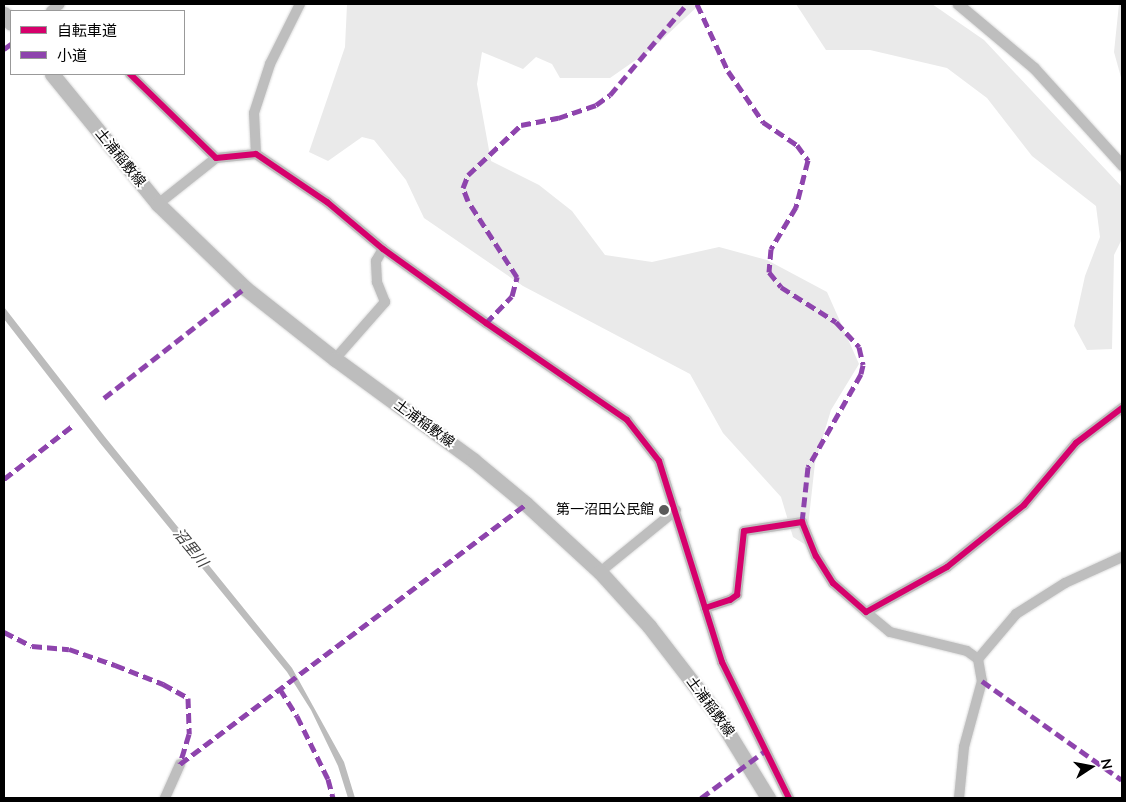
<!DOCTYPE html>
<meta charset="utf-8">
<style>
body{margin:0}
#map{position:relative;width:1126px;height:802px;overflow:hidden;background:#fff;font-family:"Nunito Sans","Noto Sans JP",sans-serif}
div>[style]{position:absolute}
[style*='--x']{left:calc(var(--x)*1px);top:calc(var(--y)*1px);width:calc(var(--w)*1px);rotate:calc(var(--a)*1deg)}
.green>*{inset:0;background:#eaeaea}
.water>*{inset:0;background:#bcbcbc}
.roads{filter:drop-shadow(0 0 1px #dbdbdb) drop-shadow(0 0 1px #dbdbdb)}
.minor>*{height:10px;margin:-5px;padding:0 5px;transform-origin:5px;border-radius:5px;background:#bebebe}
.tertiary>*{height:11px;margin:-5.5px;padding:0 5.5px;transform-origin:5.5px;border-radius:5.5px;background:#bebebe}
.primary>*{height:15px;margin:-7.5px;padding:0 7.5px;transform-origin:7.5px;border-radius:7.5px;background:#bdbdbd}
.quiet>*{height:5px;margin-top:-2.5px;transform-origin:0;background:repeating-linear-gradient(90deg,#8e44ad 0 10px,transparent 0 15px)}
.cycleway>*{height:6px;margin:-3px;padding:0 3px;transform-origin:3px;border-radius:3px;background:#d6006c}
.dots>*{width:14px;height:14px;translate:-50% -50%;box-sizing:border-box;border:2px solid #fff;border-radius:50%}
span{translate:-50% -50%;white-space:nowrap;text-align:center;line-height:1.15;-webkit-text-stroke:4px #fff;paint-order:stroke}
.street-label{font-size:14px;color:#000}
.poi-label{font-size:14px;color:#000}
.right{translate:-100% -50%;text-align:right}
.water-label{font-size:15px;color:#414141;font-style:italic}
.frame{position:absolute;inset:0;border:5px solid #000;pointer-events:none}
.legend{position:absolute;left:10px;top:10px;width:175px;height:65px;box-sizing:border-box;background:#fff;border:1px solid #999;margin:0;padding:6px 9px;list-style:none;font-size:15px;color:#000}
.legend li{display:flex;align-items:center;gap:10px;height:25px}
.legend b{width:25px;border:1px solid #999}
.north{position:absolute;left:1066px;top:742px;width:50px;height:50px;-webkit-text-stroke:4px #fff;paint-order:stroke;rotate:79deg;font-size:14px;font-weight:700;line-height:20px;text-align:center;color:#000}
.north::after{content:'';display:block;margin:auto;width:18px;height:22px;background:#000;clip-path:polygon(50% 0,100% 100%,50% 72%,0 100%)}
</style>
<div id="map">
<div class="green">
<div style="clip-path:polygon(347px 4px,700px 4px,653px 48px,610px 78px,560px 78px,552px 64px,536px 57px,523px 69px,482px 52px,477px 84px,491px 161px,539px 185px,572px 211px,605px 255px,652px 262px,719px 247px,767px 260px,827px 292px,859px 364px,831px 410px,815px 463px,806px 545px,793px 537px,781px 497px,723px 433px,690px 374px,523px 286px,424px 218px,406px 180px,374px 140px,362px 137px,328px 161px,309px 152px,345px 47px)"></div>
<div style="clip-path:polygon(796px 4px,932px 4px,984px 40px,1122px 187px,1122px 239px,1114px 255px,1112px 349px,1087px 350px,1074px 326px,1085px 276px,1100px 237px,1096px 206px,1032px 156px,987px 98px,947px 68px,870px 50px,826px 50px)"></div>
<div style="clip-path:polygon(1119px 4px,1122px 4px,1122px 81px,1114px 52px)"></div>
</div>
<div class="water">
<div style="clip-path:polygon(4px 307px,105px 437px,292px 668px,344px 762px,355px 798px,348px 798px,338px 766px,311px 710px,287px 672px,100px 443px,4px 319px)"></div>
</div>
<div class="roads">
<div class="minor">
<div style="--x:51;--y:11;--w:11;--a:-38"></div>
<div style="--x:130;--y:74;--w:120;--a:44.3"></div>
<div style="--x:216;--y:158;--w:40;--a:-5.7"></div>
<div style="--x:256;--y:154;--w:86;--a:34.1"></div>
<div style="--x:327;--y:202;--w:73;--a:40"></div>
<div style="--x:383;--y:249;--w:127;--a:35.7"></div>
<div style="--x:486;--y:323;--w:171;--a:34.5"></div>
<div style="--x:627;--y:420;--w:52;--a:52"></div>
<div style="--x:659;--y:461;--w:211;--a:72.6"></div>
<div style="--x:722;--y:662;--w:152;--a:63.8"></div>
<div style="--x:256;--y:154;--w:41;--a:-92.8"></div>
<div style="--x:254;--y:113;--w:52;--a:-71.9"></div>
<div style="--x:270;--y:64;--w:67;--a:-63.4"></div>
<div style="--x:158;--y:204;--w:74;--a:-38.4"></div>
<div style="--x:335;--y:359;--w:76;--a:-48.7"></div>
<div style="--x:385;--y:302;--w:22;--a:-112"></div>
<div style="--x:377;--y:282;--w:21;--a:-93"></div>
<div style="--x:376;--y:261;--w:14;--a:-60"></div>
<div style="--x:600;--y:572;--w:98;--a:-39.2"></div>
<div style="--x:705;--y:608;--w:26;--a:-18"></div>
<div style="--x:730;--y:600;--w:9;--a:-36"></div>
<div style="--x:737;--y:595;--w:64;--a:-83.8"></div>
<div style="--x:744;--y:531;--w:59;--a:-8.8"></div>
<div style="--x:802;--y:522;--w:37;--a:68"></div>
<div style="--x:816;--y:556;--w:32;--a:58"></div>
<div style="--x:833;--y:583;--w:44;--a:41.3"></div>
<div style="--x:866;--y:612;--w:93;--a:-29.1"></div>
<div style="--x:947;--y:567;--w:99;--a:-38.8"></div>
<div style="--x:1024;--y:505;--w:81;--a:-50"></div>
<div style="--x:1076;--y:443;--w:58;--a:-37.3"></div>
<div style="--x:866;--y:612;--w:31;--a:40"></div>
<div style="--x:890;--y:632;--w:79;--a:13.9"></div>
<div style="--x:967;--y:651;--w:14;--a:36"></div>
<div style="--x:978;--y:659;--w:22;--a:80"></div>
<div style="--x:982;--y:681;--w:68;--a:105.3"></div>
<div style="--x:964;--y:747;--w:51;--a:95.6"></div>
<div style="--x:978;--y:659;--w:59;--a:-49.8"></div>
<div style="--x:1016;--y:614;--w:58;--a:-32.3"></div>
<div style="--x:1065;--y:583;--w:63;--a:-24.5"></div>
<div style="--x:165;--y:798;--w:37;--a:-66"></div>
</div>
<div class="tertiary">
<div style="--x:958;--y:4;--w:99;--a:40.1"></div>
<div style="--x:1034;--y:68;--w:131;--a:47.8"></div>
</div>
<div class="primary">
<div style="--x:4;--y:14;--w:11;--a:52"></div>
<div style="--x:52;--y:74;--w:168;--a:50.8"></div>
<div style="--x:158;--y:204;--w:121;--a:44"></div>
<div style="--x:245;--y:288;--w:115;--a:38.3"></div>
<div style="--x:335;--y:359;--w:171;--a:36.2"></div>
<div style="--x:473;--y:460;--w:69;--a:39.7"></div>
<div style="--x:526;--y:504;--w:100;--a:42.6"></div>
<div style="--x:600;--y:572;--w:73;--a:47.8"></div>
<div style="--x:649;--y:626;--w:110;--a:52.4"></div>
<div style="--x:716;--y:713;--w:100;--a:58.5"></div>
</div>
</div>
<div class="quiet">
<div style="--x:697;--y:4;--w:74;--a:65.2"></div>
<div style="--x:728;--y:71;--w:62;--a:55.5"></div>
<div style="--x:763;--y:122;--w:41;--a:34.1"></div>
<div style="--x:797;--y:145;--w:19;--a:54"></div>
<div style="--x:808;--y:160;--w:49;--a:104.3"></div>
<div style="--x:796;--y:207;--w:49;--a:120.8"></div>
<div style="--x:771;--y:249;--w:23;--a:95"></div>
<div style="--x:769;--y:272;--w:19;--a:51"></div>
<div style="--x:781;--y:287;--w:65;--a:32.5"></div>
<div style="--x:836;--y:322;--w:34;--a:47"></div>
<div style="--x:859;--y:347;--w:18;--a:77"></div>
<div style="--x:863;--y:365;--w:9;--a:103"></div>
<div style="--x:861;--y:374;--w:107;--a:119.7"></div>
<div style="--x:808;--y:467;--w:55;--a:96.2"></div>
<div style="--x:4;--y:49;--w:9;--a:-36"></div>
<div style="--x:486;--y:323;--w:37;--a:-46"></div>
<div style="--x:512;--y:296;--w:20;--a:-75"></div>
<div style="--x:517;--y:277;--w:90;--a:-122.8"></div>
<div style="--x:468;--y:201;--w:14;--a:-111"></div>
<div style="--x:463;--y:188;--w:14;--a:-69"></div>
<div style="--x:468;--y:175;--w:73;--a:-43.3"></div>
<div style="--x:521;--y:125;--w:38;--a:-11"></div>
<div style="--x:558;--y:118;--w:40;--a:-18.9"></div>
<div style="--x:596;--y:105;--w:17;--a:-36"></div>
<div style="--x:610;--y:95;--w:119;--a:-49.8"></div>
<div style="--x:104;--y:398;--w:179;--a:-38"></div>
<div style="--x:4;--y:479;--w:86;--a:-37.9"></div>
<div style="--x:4;--y:632;--w:31;--a:27"></div>
<div style="--x:32;--y:646;--w:37;--a:5"></div>
<div style="--x:69;--y:649;--w:49;--a:19.2"></div>
<div style="--x:115;--y:665;--w:52;--a:21.6"></div>
<div style="--x:163;--y:684;--w:29;--a:29"></div>
<div style="--x:188;--y:698;--w:36;--a:88"></div>
<div style="--x:189;--y:734;--w:31;--a:107"></div>
<div style="--x:982;--y:681;--w:171;--a:35.3"></div>
<div style="--x:280;--y:689;--w:32;--a:58"></div>
<div style="--x:297;--y:716;--w:70;--a:63.8"></div>
<div style="--x:328;--y:779;--w:20;--a:75"></div>
<div style="--x:180;--y:764;--w:433;--a:-36.9"></div>
<div style="--x:701;--y:798;--w:79;--a:-36.3"></div>
</div>
<div class="cycleway">
<div style="--x:130;--y:74;--w:120;--a:44.3"></div>
<div style="--x:216;--y:158;--w:40;--a:-5.7"></div>
<div style="--x:256;--y:154;--w:86;--a:34.1"></div>
<div style="--x:327;--y:202;--w:73;--a:40"></div>
<div style="--x:383;--y:249;--w:127;--a:35.7"></div>
<div style="--x:486;--y:323;--w:171;--a:34.5"></div>
<div style="--x:627;--y:420;--w:52;--a:52"></div>
<div style="--x:659;--y:461;--w:211;--a:72.6"></div>
<div style="--x:722;--y:662;--w:152;--a:63.8"></div>
<div style="--x:705;--y:608;--w:26;--a:-18"></div>
<div style="--x:730;--y:600;--w:9;--a:-36"></div>
<div style="--x:737;--y:595;--w:64;--a:-83.8"></div>
<div style="--x:744;--y:531;--w:59;--a:-8.8"></div>
<div style="--x:802;--y:522;--w:37;--a:68"></div>
<div style="--x:816;--y:556;--w:32;--a:58"></div>
<div style="--x:833;--y:583;--w:44;--a:41.3"></div>
<div style="--x:866;--y:612;--w:93;--a:-29.1"></div>
<div style="--x:947;--y:567;--w:99;--a:-38.8"></div>
<div style="--x:1024;--y:505;--w:81;--a:-50"></div>
<div style="--x:1076;--y:443;--w:58;--a:-37.3"></div>
</div>
<div class="dots">
<div style="left:664px;top:510px;background:#595959"></div>
</div>
<div class="street-label">
<span style="left:120px;top:158px;rotate:51deg">土浦稲敷線</span>
<span style="left:424px;top:424px;rotate:36deg">土浦稲敷線</span>
<span style="left:710px;top:707px;rotate:54deg">土浦稲敷線</span>
</div>
<div class="poi-label">
<span class="right" style="left:654px;top:510px">第一沼田公民館</span>
</div>
<div class="water-label">
<span style="left:190px;top:548px;rotate:51deg">沼里川</span>
</div>
<div class="frame"></div>
<ul class="legend">
<li><b style="height:6px;background:#d6006c"></b>自転車道</li>
<li><b style="height:6px;background:#8e44ad"></b>小道</li>
</ul>
<div class="north">N</div>
</div>
